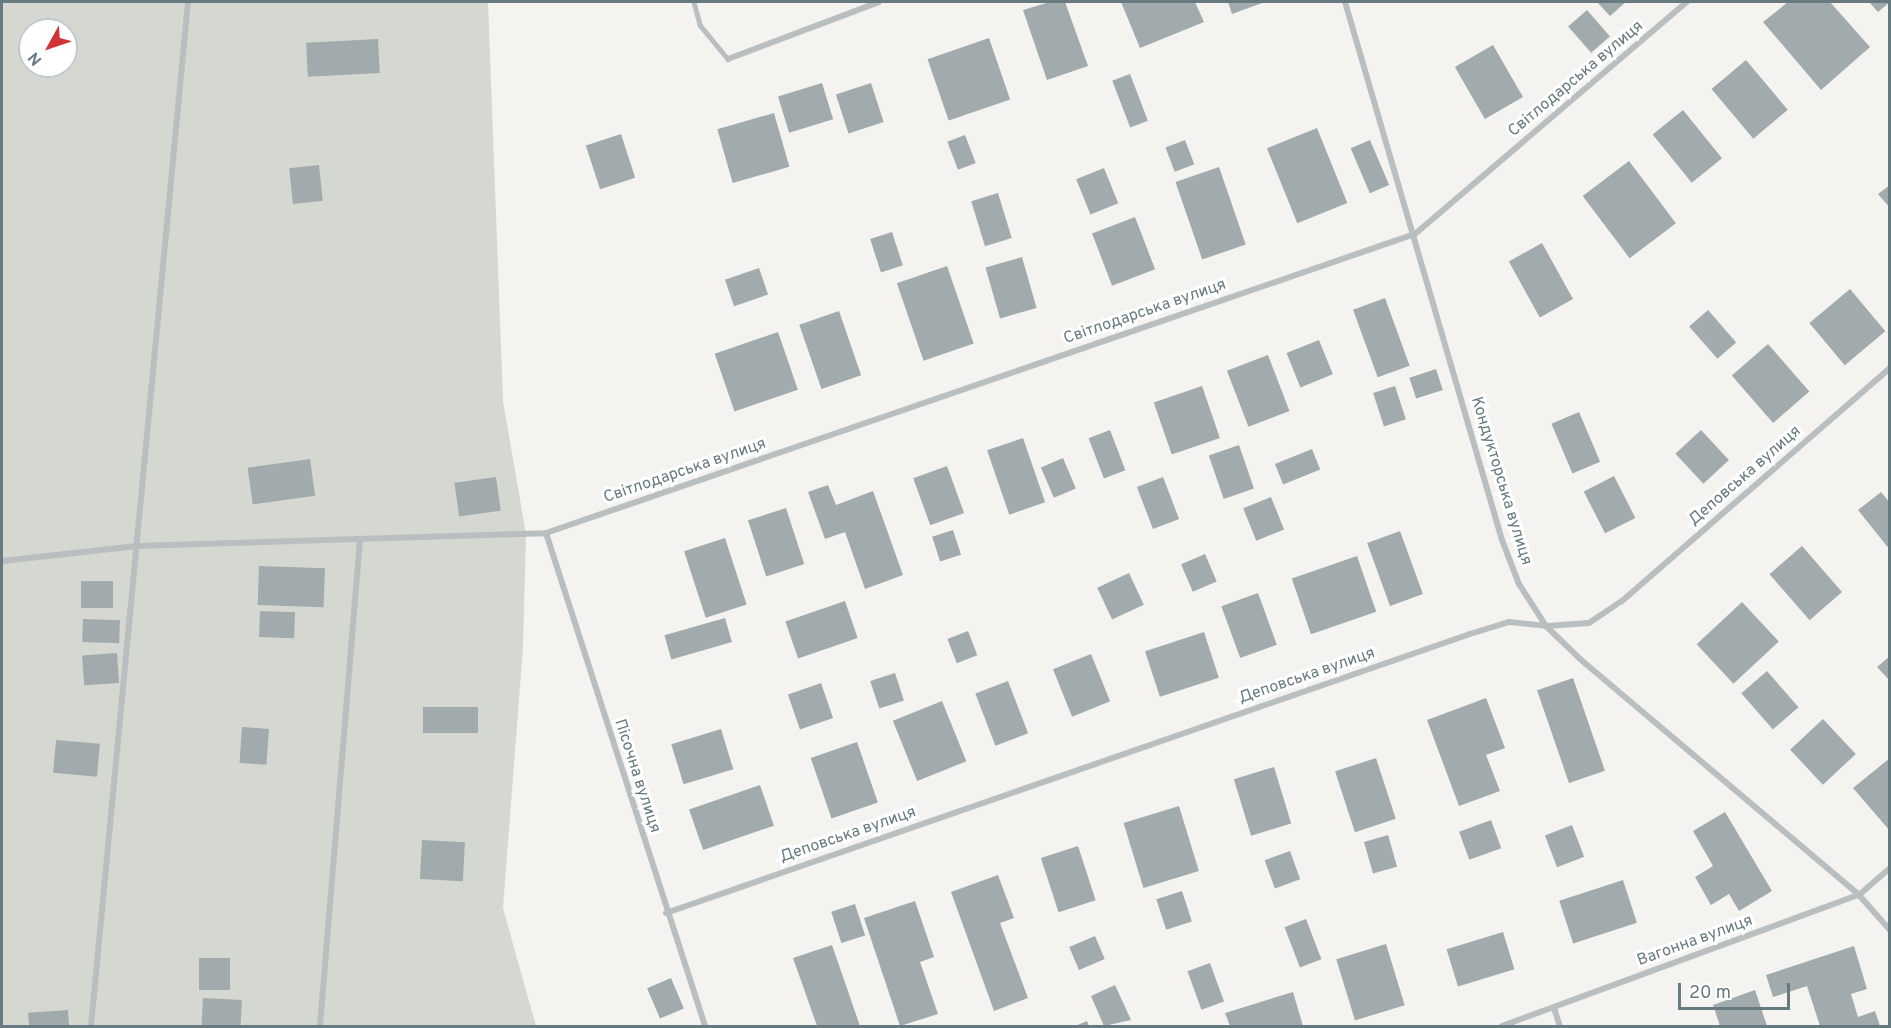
<!DOCTYPE html>
<meta charset="utf-8">
<style>
body{margin:0}
#map{position:relative;width:1891px;height:1028px;overflow:hidden;background:#f4f3f0;font-family:Overpass,sans-serif}
div>[style]{position:absolute}
[style*='--x']{left:calc(var(--x)*1px);top:calc(var(--y)*1px);width:calc(var(--w)*1px);rotate:calc(var(--a)*1deg)}
.green>*{inset:0;background:#d5d8d0}
.building>*{inset:0;background:#a1abad;transform-origin:0 0}
.lane>*{height:4.5px;margin:-2.25px;padding:0 2.25px;transform-origin:2.25px;border-radius:2.25px;background:#b9bfc0}
.street>*{height:6px;margin:-3px;padding:0 3px;transform-origin:3px;border-radius:3px;background:#b9bfc0}
span{translate:-50% -50%;white-space:nowrap;text-align:center;line-height:1.15;-webkit-text-stroke:6px #fff;paint-order:stroke}
.street-label{font-size:16px;color:#667a7f}
.frame{position:absolute;inset:0;border:3px solid #667a7f;pointer-events:none}
.north{position:absolute;left:18px;top:18px;width:60px;height:60px;box-sizing:border-box;background:#fff;border:2px solid #c2cacc;border-radius:50%;rotate:230deg;font-size:16px;font-weight:700;line-height:24px;text-align:center;color:#667a7f}
.north::after{content:'';display:block;margin:auto;width:21px;height:27px;background:#d23338;clip-path:polygon(50% 0,100% 100%,50% 72%,0 100%)}
.scale{position:absolute;left:1678px;top:983px;width:112px;height:27px;box-sizing:border-box;border:3px solid #667a7f;border-top:0;padding-left:8px;font-size:18px;line-height:21px;white-space:nowrap;color:#667a7f;-webkit-text-stroke:4px #fff;paint-order:stroke}
</style>
<div id="map">
<div class="green">
<div style="clip-path:polygon(evenodd,2px 2px,488px 2px,503px 401px,526px 534px,523px 647px,503px 908px,536px 1026px,2px 1026px,2px 2px,30px 30px,66px 30px,66px 66px,30px 66px,30px 30px)"></div>
</div>
<div class="building">
<div style="clip-path:polygon(1050px 2px,1065px 2px,1088px 66px,1047px 80px,1023px 10px)"></div>
<div style="clip-path:polygon(1121px 2px,1195px 2px,1204px 22px,1140px 48px)"></div>
<div style="clip-path:polygon(1228px 2px,1265px 2px,1232px 14px)"></div>
<div style="clip-path:polygon(1597px 2px,1626px 2px,1610px 16px)"></div>
<div style="clip-path:polygon(1788px 2px,1830px 2px,1870px 47px,1821px 90px,1763px 22px)"></div>
<div style="clip-path:polygon(1869px 2px,1890px 2px,1878px 12px)"></div>
<div style="left:1587px;top:10px;width:35px;height:25px;rotate:49deg"></div>
<div style="left:989px;top:38px;width:65px;height:65px;rotate:71deg"></div>
<div style="left:378px;top:39px;width:34px;height:72px;rotate:87deg"></div>
<div style="left:1493px;top:45px;width:60px;height:44px;rotate:60deg"></div>
<div style="left:1746px;top:60px;width:65px;height:45px;rotate:50deg"></div>
<div style="left:1130px;top:74px;width:50px;height:19px;rotate:69deg"></div>
<div style="left:822px;top:83px;width:38px;height:46px;rotate:73deg"></div>
<div style="left:871px;top:83px;width:41px;height:37px;rotate:72deg"></div>
<div style="left:1683px;top:110px;width:62px;height:39px;rotate:51deg"></div>
<div style="left:774px;top:113px;width:56px;height:59px;rotate:74deg"></div>
<div style="left:1317px;top:128px;width:81px;height:54px;rotate:68deg"></div>
<div style="left:621px;top:134px;width:46px;height:37px;rotate:72deg"></div>
<div style="left:965px;top:135px;width:30px;height:19px;rotate:69deg"></div>
<div style="left:1185px;top:140px;width:26px;height:21px;rotate:69deg"></div>
<div style="left:1370px;top:140px;width:49px;height:21px;rotate:67deg"></div>
<div style="left:1629px;top:161px;width:78px;height:58px;rotate:53deg"></div>
<div style="left:319px;top:165px;width:36px;height:30px;rotate:84deg"></div>
<div style="left:1219px;top:167px;width:82px;height:46px;rotate:71deg"></div>
<div style="left:1104px;top:168px;width:38px;height:30px;rotate:68deg"></div>
<div style="clip-path:polygon(1890px 185px,1890px 208px,1878px 194px)"></div>
<div style="left:998px;top:193px;width:47px;height:28px;rotate:73deg"></div>
<div style="left:1135px;top:217px;width:56px;height:46px;rotate:69deg"></div>
<div style="left:892px;top:232px;width:35px;height:23px;rotate:72deg"></div>
<div style="left:1542px;top:243px;width:64px;height:38px;rotate:61deg"></div>
<div style="left:1022px;top:257px;width:53px;height:38px;rotate:74deg"></div>
<div style="left:947px;top:266px;width:82px;height:53px;rotate:71deg"></div>
<div style="left:759px;top:268px;width:28px;height:36px;rotate:71deg"></div>
<div style="left:1850px;top:289px;width:55px;height:53px;rotate:50deg"></div>
<div style="left:1385px;top:298px;width:72px;height:34px;rotate:70deg"></div>
<div style="left:1708px;top:310px;width:43px;height:25px;rotate:49deg"></div>
<div style="left:839px;top:311px;width:68px;height:42px;rotate:71deg"></div>
<div style="left:778px;top:332px;width:61px;height:67px;rotate:71deg"></div>
<div style="left:1319px;top:340px;width:37px;height:35px;rotate:68deg"></div>
<div style="left:1768px;top:344px;width:63px;height:48px;rotate:49deg"></div>
<div style="left:1268px;top:355px;width:60px;height:44px;rotate:69deg"></div>
<div style="left:1436px;top:369px;width:22px;height:28px;rotate:72deg"></div>
<div style="left:1202px;top:386px;width:55px;height:51px;rotate:71deg"></div>
<div style="left:1395px;top:386px;width:35px;height:23px;rotate:72deg"></div>
<div style="left:1579px;top:412px;width:54px;height:30px;rotate:67deg"></div>
<div style="left:1110px;top:430px;width:43px;height:23px;rotate:69deg"></div>
<div style="left:1701px;top:430px;width:41px;height:35px;rotate:47deg"></div>
<div style="left:1023px;top:438px;width:68px;height:38px;rotate:71deg"></div>
<div style="left:1239px;top:445px;width:46px;height:32px;rotate:71deg"></div>
<div style="left:1312px;top:449px;width:22px;height:40px;rotate:68deg"></div>
<div style="left:1063px;top:458px;width:33px;height:24px;rotate:67deg"></div>
<div style="left:310px;top:459px;width:37px;height:63px;rotate:82deg"></div>
<div style="left:947px;top:466px;width:50px;height:36px;rotate:70deg"></div>
<div style="left:1614px;top:476px;width:47px;height:34px;rotate:63deg"></div>
<div style="left:496px;top:477px;width:34px;height:42px;rotate:82deg"></div>
<div style="left:1163px;top:477px;width:45px;height:28px;rotate:69deg"></div>
<div style="clip-path:polygon(828px 485px,836px 505px,873px 491px,903px 575px,865px 589px,845px 532px,825px 539px,808px 492px)"></div>
<div style="clip-path:polygon(1881px 492px,1890px 503px,1890px 550px,1858px 510px)"></div>
<div style="left:1271px;top:497px;width:35px;height:30px;rotate:68deg"></div>
<div style="left:786px;top:508px;width:59px;height:40px;rotate:72deg"></div>
<div style="left:953px;top:530px;width:26px;height:22px;rotate:72deg"></div>
<div style="left:1400px;top:531px;width:67px;height:35px;rotate:70deg"></div>
<div style="left:725px;top:538px;width:70px;height:43px;rotate:72deg"></div>
<div style="left:1802px;top:546px;width:61px;height:43px;rotate:49deg"></div>
<div style="left:1205px;top:554px;width:30px;height:26px;rotate:67deg"></div>
<div style="left:1357px;top:556px;width:59px;height:69px;rotate:71deg"></div>
<div style="left:259px;top:566px;width:66px;height:39px;rotate:2deg"></div>
<div style="left:1129px;top:573px;width:35px;height:35px;rotate:65deg"></div>
<div style="left:81px;top:581px;width:32px;height:27px"></div>
<div style="left:1258px;top:593px;width:55px;height:39px;rotate:70deg"></div>
<div style="left:845px;top:601px;width:39px;height:63px;rotate:71deg"></div>
<div style="left:1742px;top:602px;width:54px;height:62px;rotate:47deg"></div>
<div style="left:260px;top:611px;width:35px;height:26px;rotate:2deg"></div>
<div style="left:725px;top:618px;width:25px;height:63px;rotate:74deg"></div>
<div style="left:83px;top:619px;width:37px;height:23px;rotate:2deg"></div>
<div style="left:968px;top:631px;width:26px;height:22px;rotate:69deg"></div>
<div style="left:1204px;top:632px;width:48px;height:62px;rotate:72deg"></div>
<div style="left:117px;top:653px;width:30px;height:35px;rotate:86deg"></div>
<div style="left:1091px;top:654px;width:51px;height:41px;rotate:68deg"></div>
<div style="clip-path:polygon(1890px 656px,1890px 681px,1877px 667px)"></div>
<div style="left:1767px;top:671px;width:48px;height:34px;rotate:49deg"></div>
<div style="left:895px;top:673px;width:29px;height:26px;rotate:72deg"></div>
<div style="left:1573px;top:678px;width:98px;height:38px;rotate:71deg"></div>
<div style="left:1008px;top:681px;width:56px;height:35px;rotate:69deg"></div>
<div style="left:821px;top:683px;width:37px;height:35px;rotate:71deg"></div>
<div style="clip-path:polygon(1486px 698px,1505px 748px,1486px 755px,1500px 791px,1459px 806px,1427px 720px)"></div>
<div style="left:942px;top:701px;width:65px;height:53px;rotate:68deg"></div>
<div style="left:423px;top:707px;width:55px;height:26px"></div>
<div style="left:1823px;top:719px;width:48px;height:45px;rotate:47deg"></div>
<div style="left:242px;top:727px;width:27px;height:36px;rotate:4deg"></div>
<div style="left:721px;top:729px;width:42px;height:52px;rotate:73deg"></div>
<div style="left:56px;top:740px;width:44px;height:33px;rotate:5deg"></div>
<div style="left:857px;top:742px;width:64px;height:49px;rotate:71deg"></div>
<div style="left:1376px;top:758px;width:64px;height:43px;rotate:72deg"></div>
<div style="clip-path:polygon(1890px 758px,1890px 831px,1853px 788px)"></div>
<div style="left:1274px;top:767px;width:59px;height:42px;rotate:73deg"></div>
<div style="left:760px;top:785px;width:43px;height:75px;rotate:71deg"></div>
<div style="left:1179px;top:806px;width:68px;height:58px;rotate:73deg"></div>
<div style="clip-path:polygon(1725px 812px,1772px 891px,1739px 911px,1729px 894px,1711px 905px,1695px 877px,1713px 866px,1693px 831px)"></div>
<div style="left:1491px;top:820px;width:30px;height:34px;rotate:70deg"></div>
<div style="left:1572px;top:825px;width:34px;height:29px;rotate:69deg"></div>
<div style="left:1388px;top:835px;width:33px;height:25px;rotate:74deg"></div>
<div style="left:422px;top:840px;width:43px;height:39px;rotate:3deg"></div>
<div style="left:1078px;top:846px;width:57px;height:39px;rotate:72deg"></div>
<div style="left:1290px;top:851px;width:30px;height:27px;rotate:70deg"></div>
<div style="clip-path:polygon(998px 875px,1014px 918px,1000px 923px,1028px 998px,994px 1011px,951px 892px)"></div>
<div style="left:1623px;top:880px;width:45px;height:67px;rotate:72deg"></div>
<div style="left:1182px;top:891px;width:32px;height:27px;rotate:72deg"></div>
<div style="clip-path:polygon(915px 901px,934px 957px,920px 962px,938px 1014px,900px 1026px,864px 918px)"></div>
<div style="left:855px;top:904px;width:33px;height:25px;rotate:72deg"></div>
<div style="left:1306px;top:919px;width:43px;height:23px;rotate:69deg"></div>
<div style="left:1503px;top:932px;width:39px;height:59px;rotate:73deg"></div>
<div style="left:1095px;top:936px;width:25px;height:28px;rotate:67deg"></div>
<div style="left:1386px;top:944px;width:64px;height:52px;rotate:73deg"></div>
<div style="clip-path:polygon(832px 945px,860px 1026px,817px 1026px,793px 958px)"></div>
<div style="clip-path:polygon(1854px 946px,1867px 989px,1851px 994px,1858px 1017px,1875px 1011px,1880px 1026px,1820px 1026px,1807px 986px,1773px 997px,1766px 975px)"></div>
<div style="left:199px;top:958px;width:31px;height:32px"></div>
<div style="left:1210px;top:963px;width:41px;height:24px;rotate:70deg"></div>
<div style="left:671px;top:978px;width:33px;height:26px;rotate:67deg"></div>
<div style="clip-path:polygon(1115px 985px,1131px 1020px,1104px 1026px,1091px 996px)"></div>
<div style="clip-path:polygon(1755px 990px,1767px 1026px,1720px 1026px,1713px 1005px)"></div>
<div style="clip-path:polygon(1293px 992px,1303px 1026px,1230px 1026px,1225px 1013px)"></div>
<div style="left:203px;top:998px;width:39px;height:28px;rotate:3deg"></div>
<div style="left:68px;top:1010px;width:16px;height:40px;rotate:86deg"></div>
<div style="clip-path:polygon(1087px 1021px,1089px 1026px,1075px 1026px)"></div>
</div>
<div class="lane">
<div style="--x:694;--y:2;--w:24;--a:75"></div>
<div style="--x:700;--y:25;--w:44;--a:50.5"></div>
</div>
<div class="street">
<div style="--x:1345;--y:2;--w:560;--a:73.73"></div>
<div style="--x:1502;--y:540;--w:47;--a:68.9"></div>
<div style="--x:1519;--y:584;--w:50;--a:57.3"></div>
<div style="--x:1546;--y:626;--w:47;--a:44.1"></div>
<div style="--x:1580;--y:659;--w:365;--a:40.2"></div>
<div style="--x:1859;--y:895;--w:47;--a:48.5"></div>
<div style="--x:728;--y:59;--w:161;--a:-20.7"></div>
<div style="--x:546;--y:533;--w:518;--a:72.12"></div>
<div style="--x:2;--y:561;--w:136;--a:-6.3"></div>
<div style="--x:137;--y:546;--w:409;--a:-1.8"></div>
<div style="--x:546;--y:533;--w:919;--a:-18.99"></div>
<div style="--x:1415;--y:234;--w:358;--a:-40.5"></div>
<div style="--x:666;--y:913;--w:851;--a:-19.14"></div>
<div style="--x:1470;--y:634;--w:41;--a:-17.1"></div>
<div style="--x:1509;--y:622;--w:37;--a:6"></div>
<div style="--x:1546;--y:626;--w:43;--a:-4"></div>
<div style="--x:1589;--y:623;--w:40;--a:-34"></div>
<div style="--x:1622;--y:601;--w:355;--a:-41"></div>
<div style="--x:1554;--y:1008;--w:19;--a:72"></div>
<div style="--x:91;--y:1026;--w:1029;--a:-84.59"></div>
<div style="--x:320;--y:1026;--w:489;--a:-85.3"></div>
<div style="--x:1502;--y:1026;--w:380;--a:-20.2"></div>
<div style="--x:1859;--y:895;--w:41;--a:-41.1"></div>
</div>
<div class="street-label">
<span style="left:1576px;top:79px;rotate:-40deg">Світлодарська вулиця</span>
<span style="left:1145px;top:312px;rotate:-19deg">Світлодарська вулиця</span>
<span style="left:685px;top:471px;rotate:-19deg">Світлодарська вулиця</span>
<span style="left:1745px;top:476px;rotate:-41deg">Деповська вулиця</span>
<span style="left:1501px;top:481px;rotate:73deg">Кондукторська вулиця</span>
<span style="left:1307px;top:676px;rotate:-19deg">Деповська вулиця</span>
<span style="left:637px;top:776px;rotate:72deg">Пісочна вулиця</span>
<span style="left:848px;top:835px;rotate:-19deg">Деповська вулиця</span>
<span style="left:1695px;top:941px;rotate:-20deg">Вагонна вулиця</span>
</div>
<div class="frame"></div>
<div class="north">N</div>
<div class="scale">20 m</div>
</div>
